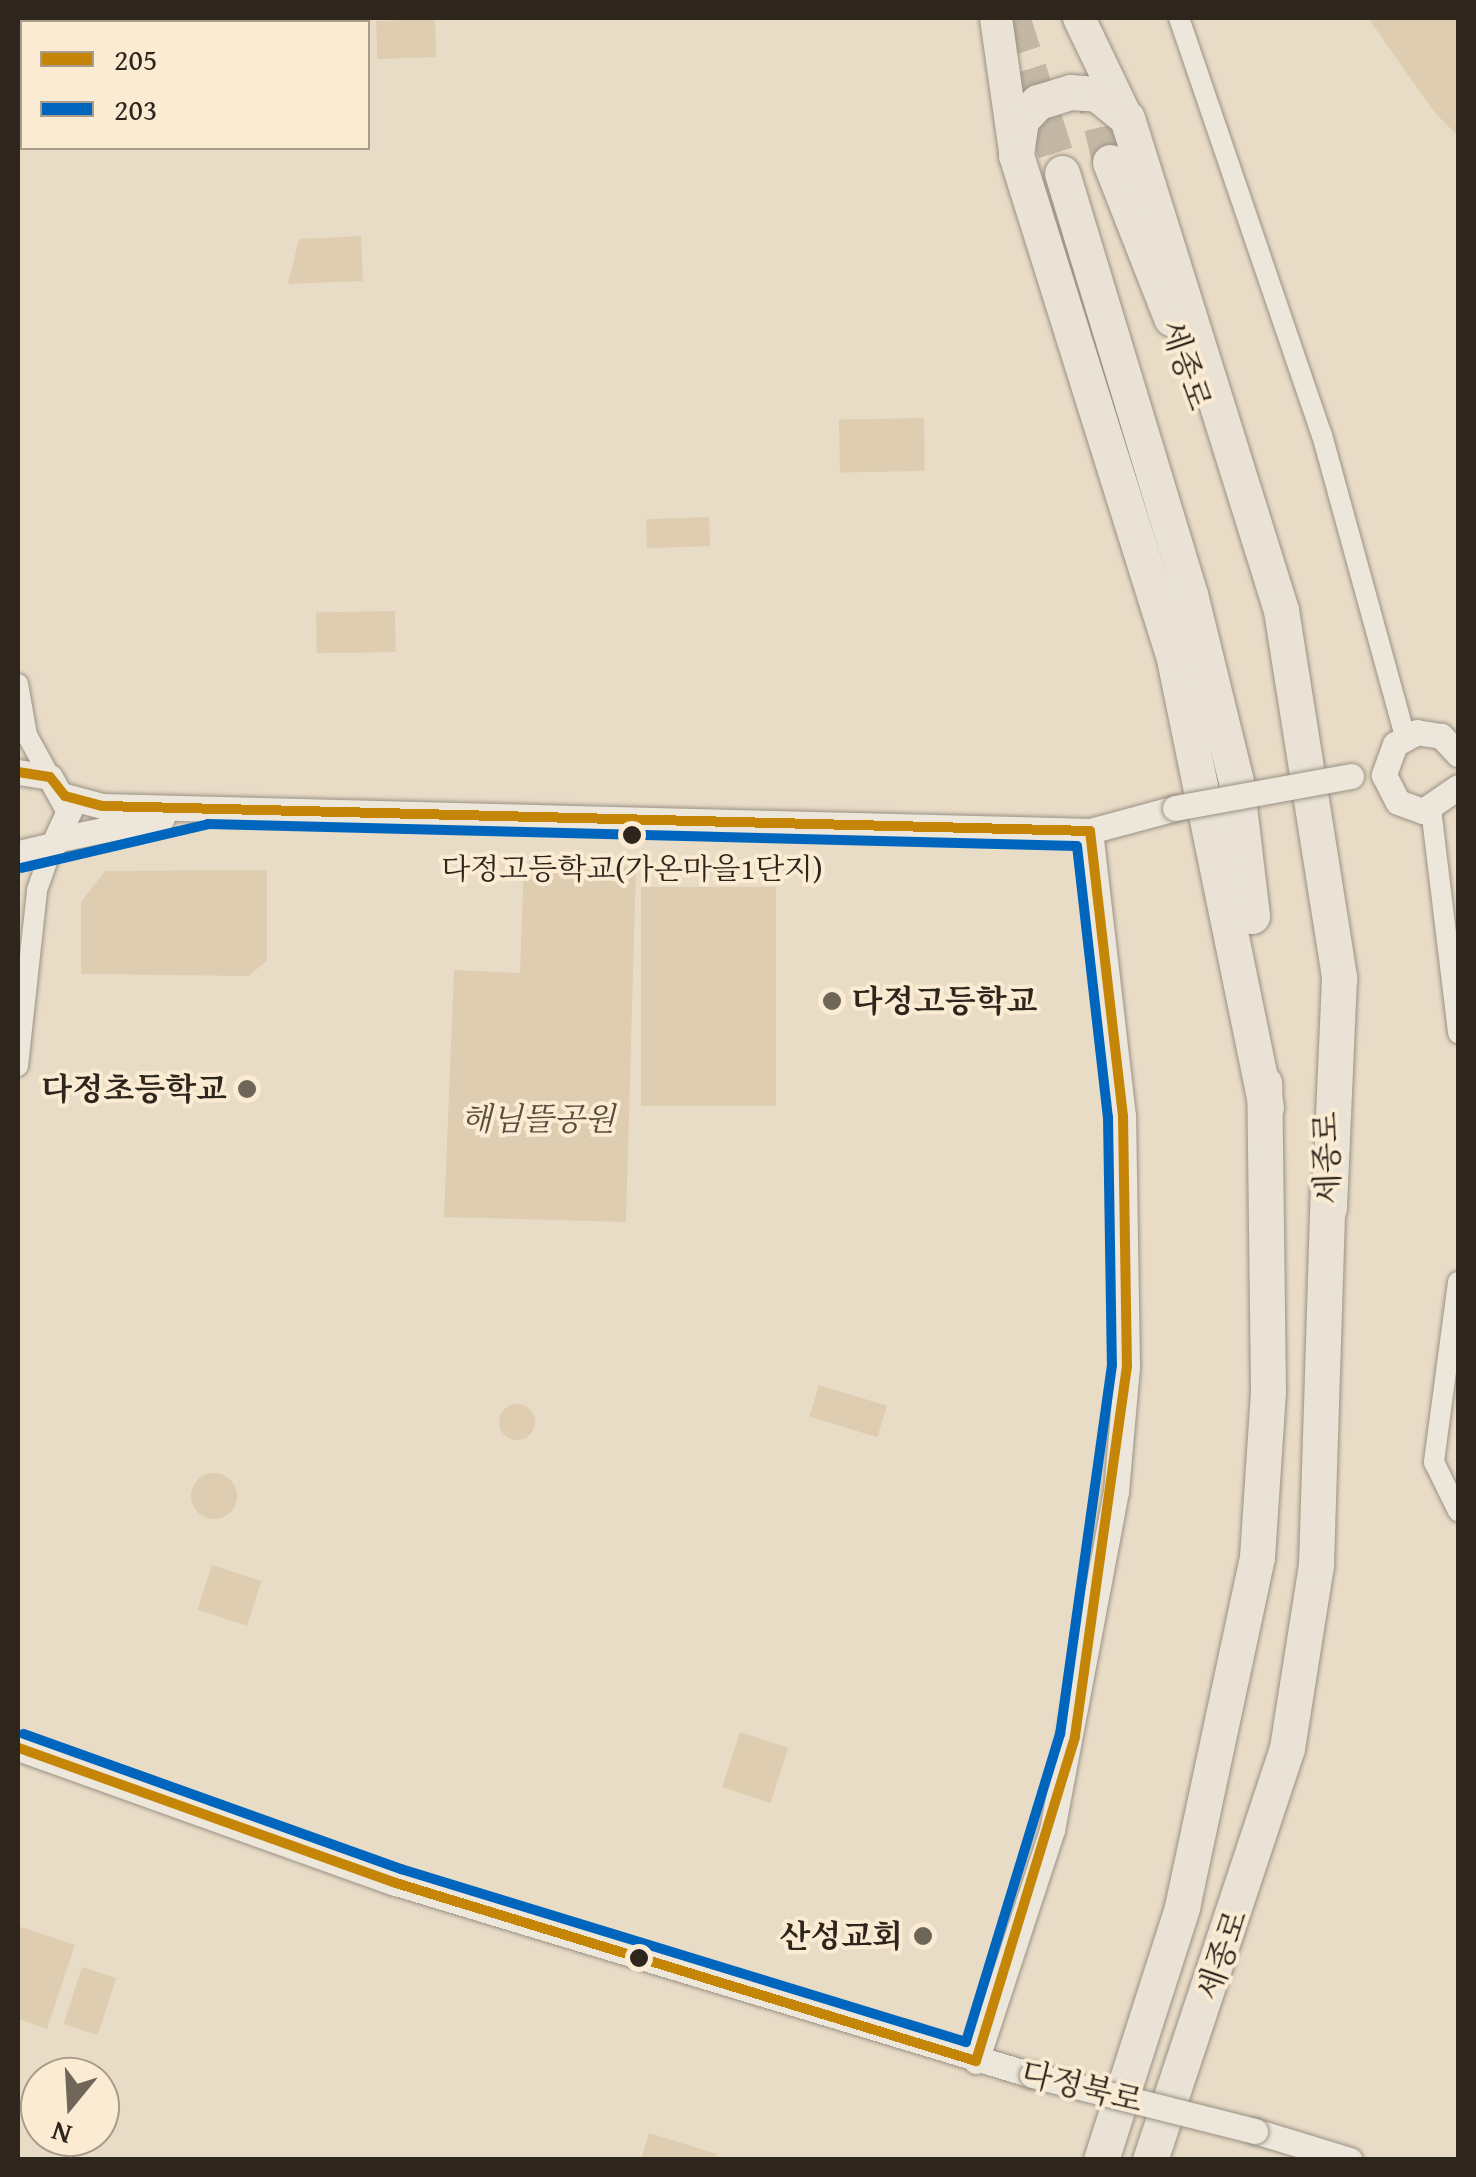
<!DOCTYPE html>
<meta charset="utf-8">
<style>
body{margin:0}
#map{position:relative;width:1476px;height:2177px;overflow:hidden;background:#e9dcc7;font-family:"Gentium Book Plus","Noto Serif KR",serif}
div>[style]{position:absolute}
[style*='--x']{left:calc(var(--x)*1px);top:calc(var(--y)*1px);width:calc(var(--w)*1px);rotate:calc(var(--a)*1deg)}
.green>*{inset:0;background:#decdb0;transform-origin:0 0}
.round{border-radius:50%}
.trunk-tunnel>*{height:35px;margin-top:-17.5px;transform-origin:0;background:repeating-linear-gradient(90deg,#c4b7a5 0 35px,transparent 0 53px)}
.roads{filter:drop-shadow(0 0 2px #999184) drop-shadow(0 0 2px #999184)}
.minor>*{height:20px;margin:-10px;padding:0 10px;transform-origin:10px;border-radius:10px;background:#ece6db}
.tertiary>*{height:25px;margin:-12.5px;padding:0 12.5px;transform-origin:12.5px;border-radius:12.5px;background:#ece6db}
.primary>*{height:32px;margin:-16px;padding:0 16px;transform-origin:16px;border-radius:16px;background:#e9e2d5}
.trunk>*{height:35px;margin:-17.5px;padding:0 17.5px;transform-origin:17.5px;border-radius:17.5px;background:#e9e2d5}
.bridges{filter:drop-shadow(0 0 2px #999184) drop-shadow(0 0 2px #999184)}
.tertiary-bridge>*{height:25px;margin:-12.5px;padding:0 12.5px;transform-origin:12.5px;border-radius:12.5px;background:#ece6db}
.bus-1>*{height:10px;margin:-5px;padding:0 5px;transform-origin:5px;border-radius:5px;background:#c58607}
.bus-2>*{height:10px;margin:-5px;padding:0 5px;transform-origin:5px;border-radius:5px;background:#0065bd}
.dots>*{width:28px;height:28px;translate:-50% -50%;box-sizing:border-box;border:5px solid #faebd2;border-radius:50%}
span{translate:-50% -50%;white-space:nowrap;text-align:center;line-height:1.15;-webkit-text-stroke:8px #faebd2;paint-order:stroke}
.bus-label{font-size:30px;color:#2e251d}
.street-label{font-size:32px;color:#2e251d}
.poi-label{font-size:32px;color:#2e251d;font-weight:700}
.left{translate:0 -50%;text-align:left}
.right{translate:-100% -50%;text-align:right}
.park-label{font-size:32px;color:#584c3d;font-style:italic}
.frame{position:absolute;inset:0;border:20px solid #2e251d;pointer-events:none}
.legend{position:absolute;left:20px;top:20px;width:350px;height:130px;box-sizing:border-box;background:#faebd2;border:2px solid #a89c8a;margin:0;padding:12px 18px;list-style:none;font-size:30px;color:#2e251d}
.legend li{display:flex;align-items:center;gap:20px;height:50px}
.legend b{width:50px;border:2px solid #a89c8a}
.north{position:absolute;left:20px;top:2057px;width:100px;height:100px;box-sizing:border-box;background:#faebd2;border:2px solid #a89c8a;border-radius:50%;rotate:198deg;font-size:28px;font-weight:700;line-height:40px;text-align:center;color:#2e251d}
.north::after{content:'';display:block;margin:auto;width:35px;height:45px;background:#6f6558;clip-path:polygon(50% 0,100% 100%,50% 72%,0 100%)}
</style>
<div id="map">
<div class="green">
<div style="clip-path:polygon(1368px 18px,1458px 18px,1458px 136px,1435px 113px)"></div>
<div style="left:435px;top:19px;width:38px;height:59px;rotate:88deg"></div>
<div style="clip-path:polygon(361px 236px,363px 281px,288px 284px,299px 239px)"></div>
<div style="left:924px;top:418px;width:53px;height:85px;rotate:89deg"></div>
<div style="left:709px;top:517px;width:29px;height:63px;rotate:88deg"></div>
<div style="left:395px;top:611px;width:41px;height:79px;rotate:89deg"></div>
<div style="clip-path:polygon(524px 862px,636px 867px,626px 1222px,444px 1217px,454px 970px,520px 973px)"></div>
<div style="clip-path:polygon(267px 870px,267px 961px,248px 976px,81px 974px,81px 902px,105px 871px)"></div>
<div style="left:641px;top:887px;width:135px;height:219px"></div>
<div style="left:819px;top:1385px;width:71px;height:33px;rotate:17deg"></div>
<div class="round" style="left:499px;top:1404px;width:36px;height:36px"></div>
<div class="round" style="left:191px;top:1473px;width:46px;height:46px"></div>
<div style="left:212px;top:1565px;width:52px;height:47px;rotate:18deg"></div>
<div style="left:740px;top:1732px;width:51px;height:58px;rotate:18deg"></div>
<div style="clip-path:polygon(18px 1926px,75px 1945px,47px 2029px,18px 2019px)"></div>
<div style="left:82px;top:1967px;width:36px;height:60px;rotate:18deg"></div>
<div style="clip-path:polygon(649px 2133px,717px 2154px,716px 2159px,641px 2159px)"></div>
</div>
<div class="trunk-tunnel">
<div style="--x:1013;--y:18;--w:163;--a:72.5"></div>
<div style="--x:1089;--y:75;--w:89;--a:76.4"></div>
</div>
<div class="roads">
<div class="minor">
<div style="--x:1179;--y:18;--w:441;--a:71.1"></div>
<div style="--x:1322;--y:435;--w:312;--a:74.6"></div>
<div style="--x:18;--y:684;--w:52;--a:80"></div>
<div style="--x:27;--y:735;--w:48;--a:61.3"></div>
<div style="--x:1431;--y:809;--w:226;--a:83.1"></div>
<div style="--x:18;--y:1066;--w:177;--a:-83.8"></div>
<div style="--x:37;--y:890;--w:48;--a:-70.4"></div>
<div style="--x:1458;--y:1282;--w:182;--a:97.6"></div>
<div style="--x:1434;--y:1462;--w:55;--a:63.9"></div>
</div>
<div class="tertiary">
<div style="--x:1458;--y:754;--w:25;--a:-133"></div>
<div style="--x:1441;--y:736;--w:24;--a:-171"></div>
<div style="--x:1417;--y:732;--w:25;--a:151"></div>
<div style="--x:1395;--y:744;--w:33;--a:110"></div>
<div style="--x:1384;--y:775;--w:30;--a:63"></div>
<div style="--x:1398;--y:802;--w:27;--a:20"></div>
<div style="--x:1423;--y:811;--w:42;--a:-34.4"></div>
<div style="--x:18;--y:772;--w:32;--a:9"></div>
<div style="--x:50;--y:777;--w:39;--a:61"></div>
<div style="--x:69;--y:811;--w:38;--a:115"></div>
<div style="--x:53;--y:845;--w:36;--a:167"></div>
<div style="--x:65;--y:796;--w:39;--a:15"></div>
<div style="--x:103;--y:806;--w:987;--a:1.45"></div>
<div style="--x:1090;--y:831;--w:88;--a:-15.1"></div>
<div style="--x:59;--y:839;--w:105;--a:-11.5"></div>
<div style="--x:18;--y:1748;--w:401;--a:19.7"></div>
<div style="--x:396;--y:1883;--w:664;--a:16.8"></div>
<div style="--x:976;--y:2061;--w:243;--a:-71.8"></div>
<div style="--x:1052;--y:1830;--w:344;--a:-79.3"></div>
<div style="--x:1116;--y:1492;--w:126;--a:-85"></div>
<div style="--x:1127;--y:1366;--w:250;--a:-90.9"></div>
<div style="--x:1123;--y:1116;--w:287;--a:-96.6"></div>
<div style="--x:1255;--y:2131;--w:99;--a:17"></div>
</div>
<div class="primary">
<div style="--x:996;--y:18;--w:135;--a:81.9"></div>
<div style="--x:1079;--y:18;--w:111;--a:64.4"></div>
</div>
<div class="trunk">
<div style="--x:1110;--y:162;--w:168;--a:68.6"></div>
<div style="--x:1062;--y:173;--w:440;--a:73.1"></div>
<div style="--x:1190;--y:594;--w:193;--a:76.2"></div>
<div style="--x:1236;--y:781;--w:136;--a:83.2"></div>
<div style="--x:1266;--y:1107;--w:461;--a:-101.6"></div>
<div style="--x:1173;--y:655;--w:524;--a:-107.43"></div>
<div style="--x:1016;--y:155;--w:35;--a:-82"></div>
<div style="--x:1021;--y:120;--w:25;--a:-47"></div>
<div style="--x:1038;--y:102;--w:34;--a:-17"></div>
<div style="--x:1070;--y:92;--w:27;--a:4"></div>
<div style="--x:1097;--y:94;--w:38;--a:39"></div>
<div style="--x:1127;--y:118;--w:516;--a:72.62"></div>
<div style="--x:1281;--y:610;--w:373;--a:81"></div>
<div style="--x:1339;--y:978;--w:230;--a:92.5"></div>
<div style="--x:1101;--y:2160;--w:266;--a:-72.2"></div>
<div style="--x:1182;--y:1907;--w:358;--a:-77.9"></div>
<div style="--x:1257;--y:1557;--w:166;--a:-86.2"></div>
<div style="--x:1268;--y:1391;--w:308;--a:-90.7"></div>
<div style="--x:1150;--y:2160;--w:434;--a:-71.6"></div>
<div style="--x:1287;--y:1748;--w:186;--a:-81"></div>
<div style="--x:1316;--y:1564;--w:378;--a:-88.2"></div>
</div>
</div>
<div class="bridges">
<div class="tertiary-bridge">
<div style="--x:1175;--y:808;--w:179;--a:-10.3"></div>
<div style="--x:1032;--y:2075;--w:230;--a:14.1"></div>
</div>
</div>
<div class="bus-1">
<div style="--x:18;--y:772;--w:32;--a:9"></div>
<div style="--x:50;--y:777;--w:24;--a:52"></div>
<div style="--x:65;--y:796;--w:39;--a:15"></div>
<div style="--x:103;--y:806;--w:987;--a:1.45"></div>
<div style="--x:1090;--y:831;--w:287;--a:83.4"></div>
<div style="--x:1123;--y:1116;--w:250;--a:89.1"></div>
<div style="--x:1127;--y:1366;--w:375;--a:98"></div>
<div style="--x:1075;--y:1737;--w:339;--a:107"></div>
<div style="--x:976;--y:2061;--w:607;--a:-162.94"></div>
<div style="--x:396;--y:1883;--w:401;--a:-160.3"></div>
</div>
<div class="bus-2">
<div style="--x:21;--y:868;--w:192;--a:-13.2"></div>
<div style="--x:208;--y:824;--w:869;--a:1.45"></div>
<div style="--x:1077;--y:846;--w:273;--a:83.5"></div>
<div style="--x:1108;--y:1117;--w:248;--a:89.1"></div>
<div style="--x:1112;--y:1365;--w:373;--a:98"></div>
<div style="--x:1060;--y:1734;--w:322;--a:107"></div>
<div style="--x:966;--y:2042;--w:591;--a:-162.98"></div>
<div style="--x:401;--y:1869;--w:401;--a:-160.3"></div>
</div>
<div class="dots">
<div style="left:632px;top:835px;background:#2e251d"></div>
<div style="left:832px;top:1001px;background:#6f6558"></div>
<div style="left:247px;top:1089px;background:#6f6558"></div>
<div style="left:923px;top:1936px;background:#6f6558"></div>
<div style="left:639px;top:1958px;background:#2e251d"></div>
</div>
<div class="bus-label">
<span style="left:632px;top:868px">다정고등학교(가온마을1단지)</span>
</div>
<div class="street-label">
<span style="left:1186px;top:365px;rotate:71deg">세종로</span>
<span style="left:1327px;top:1158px;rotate:-92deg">세종로</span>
<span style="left:1222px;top:1955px;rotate:-71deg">세종로</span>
<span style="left:1082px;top:2087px;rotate:14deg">다정북로</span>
</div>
<div class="poi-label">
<span class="left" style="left:852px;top:1001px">다정고등학교</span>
<span class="right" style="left:227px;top:1089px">다정초등학교</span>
<span class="right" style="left:903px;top:1936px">산성교회</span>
</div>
<div class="park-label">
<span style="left:538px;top:1119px">해님뜰공원</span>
</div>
<div class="frame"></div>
<ul class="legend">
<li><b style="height:12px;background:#c58607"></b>205</li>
<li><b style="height:12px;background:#0065bd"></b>203</li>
</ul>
<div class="north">N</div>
</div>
